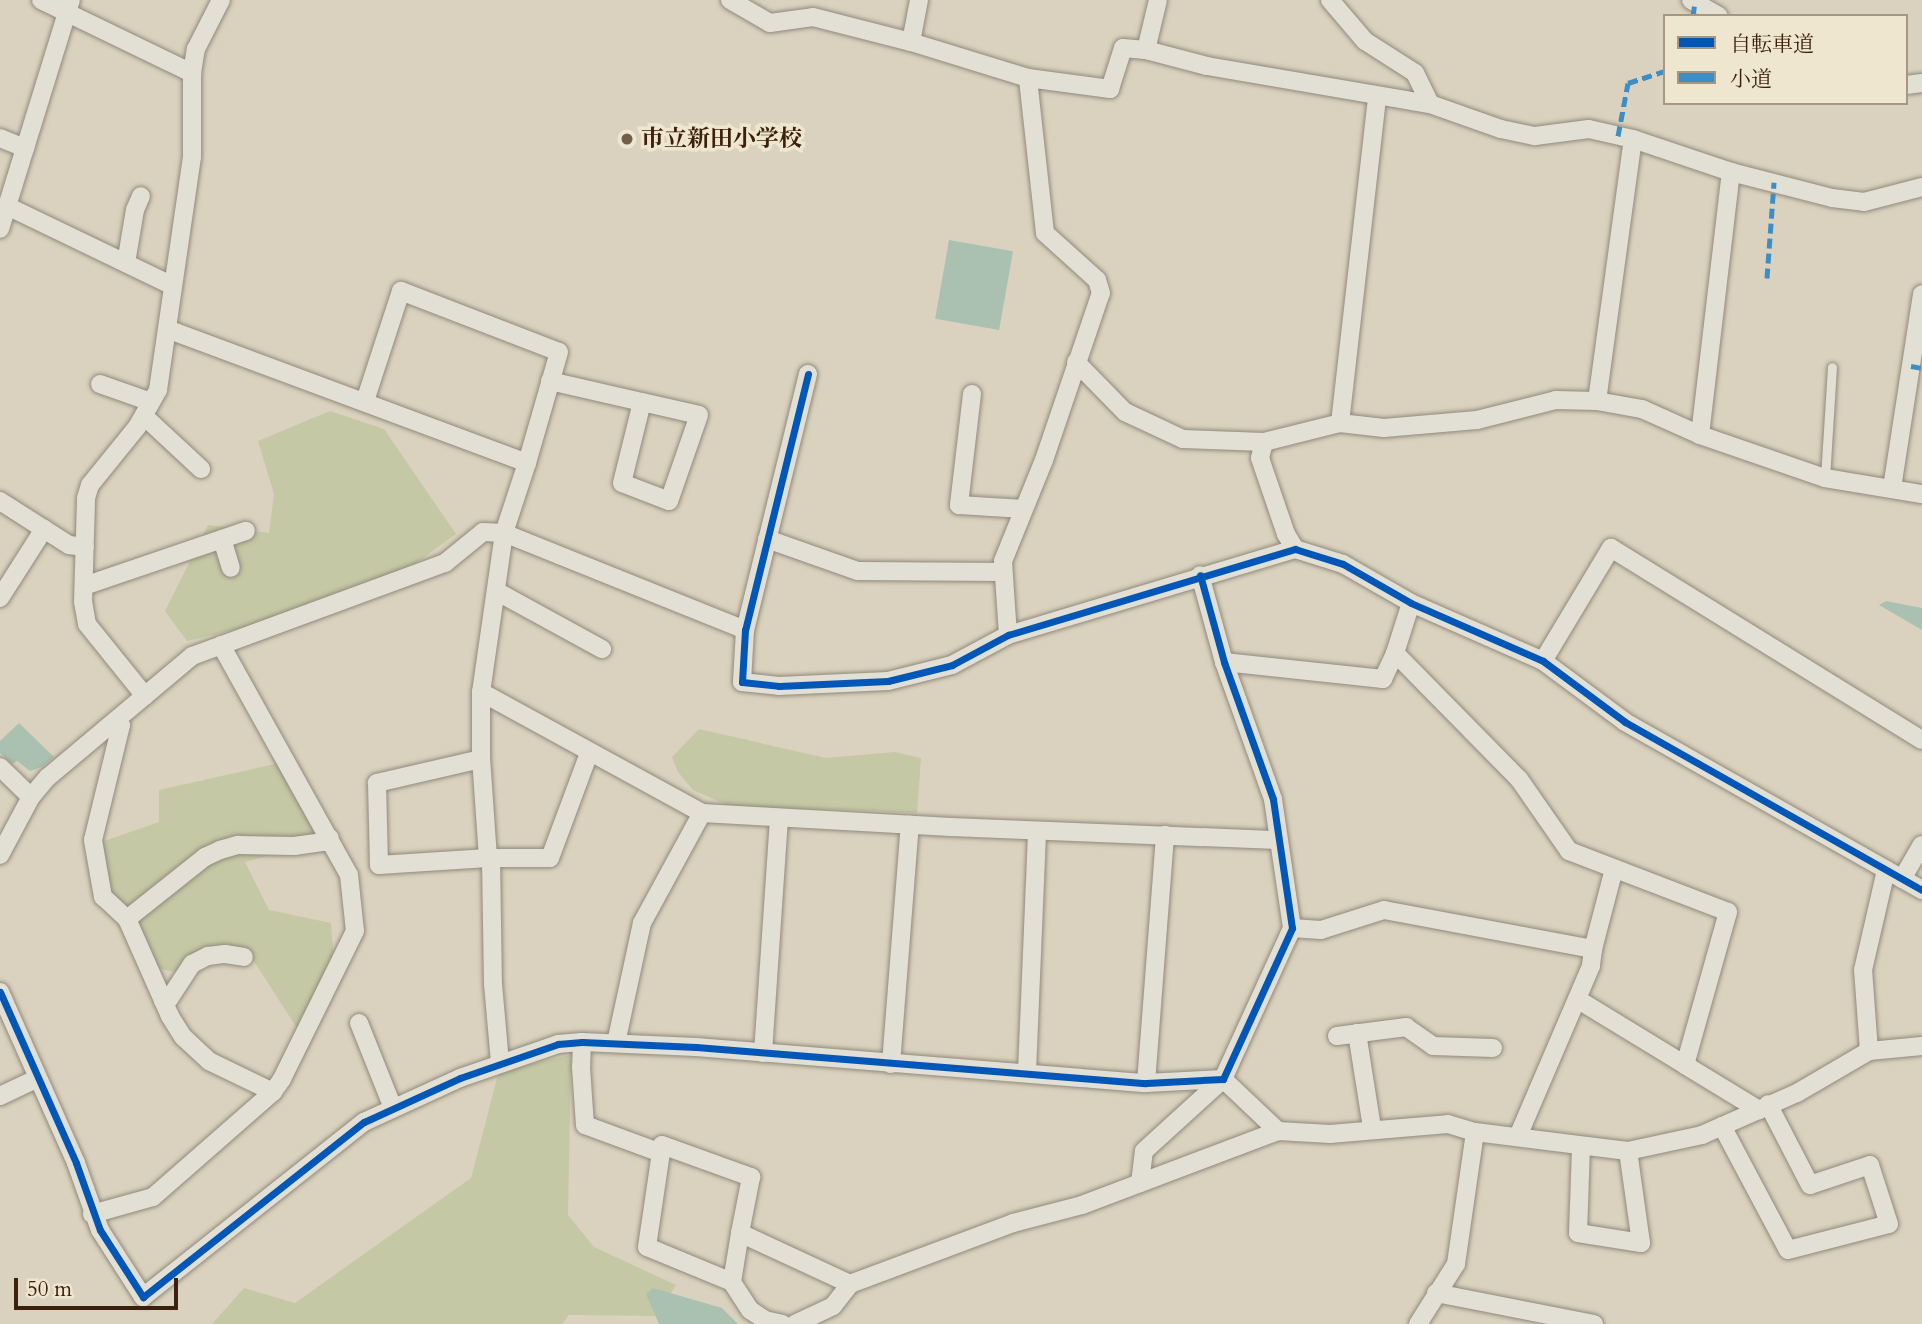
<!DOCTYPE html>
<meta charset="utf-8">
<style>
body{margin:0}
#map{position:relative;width:1922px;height:1324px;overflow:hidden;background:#dad2be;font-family:Cardo,"Noto Serif JP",serif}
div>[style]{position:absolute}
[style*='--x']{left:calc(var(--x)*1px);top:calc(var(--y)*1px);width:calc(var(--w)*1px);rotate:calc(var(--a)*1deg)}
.green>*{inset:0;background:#c4c8a4}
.water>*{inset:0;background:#aac1b1;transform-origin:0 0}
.roads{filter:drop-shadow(0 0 2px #91897c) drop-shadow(0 0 2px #91897c)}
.lane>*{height:9px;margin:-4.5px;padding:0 4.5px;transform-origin:4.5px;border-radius:4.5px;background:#e2dfd4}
.street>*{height:18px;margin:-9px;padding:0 9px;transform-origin:9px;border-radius:9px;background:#e2dfd4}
.quiet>*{height:5px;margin-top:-2.5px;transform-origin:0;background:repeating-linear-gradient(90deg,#3e8ec6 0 10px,transparent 0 15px)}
.cycleway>*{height:7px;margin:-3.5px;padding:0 3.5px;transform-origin:3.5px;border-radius:3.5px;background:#0057b8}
.dots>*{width:19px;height:19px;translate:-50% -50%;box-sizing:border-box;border:4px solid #eee6ce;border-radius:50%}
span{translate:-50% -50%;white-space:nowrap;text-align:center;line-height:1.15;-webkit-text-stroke:7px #eee6ce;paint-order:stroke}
.poi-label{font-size:23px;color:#3c200c;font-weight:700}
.left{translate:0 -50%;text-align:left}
.legend{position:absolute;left:1663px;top:14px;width:245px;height:91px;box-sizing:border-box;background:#eee6ce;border:2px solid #a79780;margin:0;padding:9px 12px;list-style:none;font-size:21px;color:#3c200c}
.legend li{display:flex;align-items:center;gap:14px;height:35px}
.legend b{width:35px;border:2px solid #a79780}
.scale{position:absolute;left:14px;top:1278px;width:164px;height:32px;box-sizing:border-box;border:4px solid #3c200c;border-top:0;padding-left:9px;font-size:21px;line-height:24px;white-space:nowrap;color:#3c200c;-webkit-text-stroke:5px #eee6ce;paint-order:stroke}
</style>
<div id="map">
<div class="green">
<div style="clip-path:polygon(330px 411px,384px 429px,456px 534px,401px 574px,264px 623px,187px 641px,165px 611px,208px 525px,269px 533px,274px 494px,258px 441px)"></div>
<div style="clip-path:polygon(699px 729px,826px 758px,895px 752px,921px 758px,917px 813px,823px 809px,741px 811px,693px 790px,678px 772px,672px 757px)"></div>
<div style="clip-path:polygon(279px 763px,322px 841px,245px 862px,269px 910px,331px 923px,335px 976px,302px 1036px,250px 955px,227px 944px,204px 951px,190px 975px,155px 968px,89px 869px,96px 844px,159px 822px,159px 790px)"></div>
<div style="clip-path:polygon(571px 1055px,568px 1215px,594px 1247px,676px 1285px,656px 1316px,569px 1315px,562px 1324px,212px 1324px,244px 1288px,295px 1303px,471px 1178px,499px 1071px)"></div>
</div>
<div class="water">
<div style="left:949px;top:240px;width:65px;height:80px;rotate:10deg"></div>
<div style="clip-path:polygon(1886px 601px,1922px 608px,1922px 630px,1879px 605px)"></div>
<div style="clip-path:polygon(19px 723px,54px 757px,42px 767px,30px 771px,17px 761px,12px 764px,0 753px,0 741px)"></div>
<div style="clip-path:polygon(653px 1288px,722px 1308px,738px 1324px,659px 1324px,646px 1294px)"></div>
</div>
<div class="roads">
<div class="lane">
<div style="--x:1825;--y:478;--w:111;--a:-86.4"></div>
</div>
<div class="street">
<div style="--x:41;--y:0;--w:168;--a:25.8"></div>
<div style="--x:730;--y:0;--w:46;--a:29.9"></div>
<div style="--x:770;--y:23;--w:43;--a:-7.9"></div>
<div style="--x:813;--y:17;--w:101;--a:14.3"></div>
<div style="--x:911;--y:42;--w:122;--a:17.1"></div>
<div style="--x:1028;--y:78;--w:83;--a:7.6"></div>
<div style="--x:1110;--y:89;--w:43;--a:-72.4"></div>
<div style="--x:1123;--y:48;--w:23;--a:5"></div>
<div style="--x:1146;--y:50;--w:63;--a:14.7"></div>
<div style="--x:1207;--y:66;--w:226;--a:9.7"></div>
<div style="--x:1430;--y:104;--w:75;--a:19.4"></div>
<div style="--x:1501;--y:129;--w:35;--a:12"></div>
<div style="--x:1535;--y:136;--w:54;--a:-7.4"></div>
<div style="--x:1589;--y:129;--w:45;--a:12.8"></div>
<div style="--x:1633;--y:139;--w:103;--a:18.6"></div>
<div style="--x:1731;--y:172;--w:104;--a:14.4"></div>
<div style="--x:1832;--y:198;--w:32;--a:7"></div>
<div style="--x:1864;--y:202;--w:60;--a:-14.5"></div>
<div style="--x:1330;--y:0;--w:54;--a:49.5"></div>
<div style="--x:1365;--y:41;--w:59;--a:32.6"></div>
<div style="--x:1415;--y:73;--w:34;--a:64"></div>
<div style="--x:1691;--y:0;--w:32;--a:30"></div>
<div style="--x:911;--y:42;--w:43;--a:-79.2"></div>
<div style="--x:1146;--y:50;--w:51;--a:-76.5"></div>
<div style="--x:1906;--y:85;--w:16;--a:-7"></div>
<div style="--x:0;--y:138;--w:27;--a:22"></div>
<div style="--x:7;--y:206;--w:184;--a:25.7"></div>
<div style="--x:0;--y:229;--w:240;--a:-72.8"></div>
<div style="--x:126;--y:263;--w:54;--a:-80.4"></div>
<div style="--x:135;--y:210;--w:15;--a:-67"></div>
<div style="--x:167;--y:329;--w:384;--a:20.4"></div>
<div style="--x:527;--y:463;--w:74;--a:108.2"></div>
<div style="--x:504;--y:533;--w:161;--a:98.2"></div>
<div style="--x:1076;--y:362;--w:70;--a:45.6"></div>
<div style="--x:1125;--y:412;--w:64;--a:25"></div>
<div style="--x:1183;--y:439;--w:81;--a:2.1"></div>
<div style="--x:808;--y:374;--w:264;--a:103.8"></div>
<div style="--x:745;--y:630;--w:52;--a:93.3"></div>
<div style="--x:742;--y:682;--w:37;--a:6"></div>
<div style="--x:779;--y:686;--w:109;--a:-2.6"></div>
<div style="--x:888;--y:681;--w:66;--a:-14"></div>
<div style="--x:952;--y:665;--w:64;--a:-28.2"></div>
<div style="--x:1008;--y:635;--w:300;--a:-16.7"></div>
<div style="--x:1295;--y:549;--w:50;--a:17.4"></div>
<div style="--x:1343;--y:564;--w:78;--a:29.8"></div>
<div style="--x:1411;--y:603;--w:144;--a:23.7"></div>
<div style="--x:1543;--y:661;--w:102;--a:36.6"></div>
<div style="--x:1625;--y:722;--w:341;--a:29.5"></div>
<div style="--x:550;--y:381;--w:94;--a:12.9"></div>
<div style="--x:642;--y:402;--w:58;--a:12.8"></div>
<div style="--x:699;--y:415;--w:91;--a:109.2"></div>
<div style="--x:669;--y:501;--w:50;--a:-159"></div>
<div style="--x:622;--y:483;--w:83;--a:-76.1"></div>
<div style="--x:100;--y:384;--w:54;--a:19.4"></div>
<div style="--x:972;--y:394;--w:112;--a:96.7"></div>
<div style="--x:959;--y:505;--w:65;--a:3.5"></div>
<div style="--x:365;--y:401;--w:116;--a:-71.9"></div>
<div style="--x:401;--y:291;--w:169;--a:21.1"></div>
<div style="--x:559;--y:352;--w:116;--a:106.1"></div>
<div style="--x:1597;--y:401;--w:264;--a:-82.2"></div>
<div style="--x:144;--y:416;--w:78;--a:42.9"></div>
<div style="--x:1340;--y:423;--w:327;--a:-83.5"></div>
<div style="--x:1700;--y:435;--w:265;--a:-83.3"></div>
<div style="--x:1892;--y:488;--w:196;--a:-81.2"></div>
<div style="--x:0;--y:501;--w:82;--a:32.5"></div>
<div style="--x:69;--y:545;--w:16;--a:7"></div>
<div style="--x:222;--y:539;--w:30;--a:73"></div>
<div style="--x:767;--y:539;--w:96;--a:19.4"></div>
<div style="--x:858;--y:571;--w:143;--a:0.4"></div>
<div style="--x:1295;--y:549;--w:17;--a:-121"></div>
<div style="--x:1286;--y:534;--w:80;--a:-108.9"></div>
<div style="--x:1260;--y:458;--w:16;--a:-76"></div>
<div style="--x:1264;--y:442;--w:78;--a:-14"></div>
<div style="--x:1340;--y:423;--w:44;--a:6.5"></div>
<div style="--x:1384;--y:428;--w:93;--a:-4.9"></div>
<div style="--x:1477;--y:420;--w:81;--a:-14.2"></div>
<div style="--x:1556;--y:400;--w:41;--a:1.4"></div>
<div style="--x:1597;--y:401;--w:46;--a:10.1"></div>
<div style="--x:1642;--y:409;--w:64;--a:24.1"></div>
<div style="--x:1700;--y:435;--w:132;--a:19"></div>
<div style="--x:1825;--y:478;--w:98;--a:9.4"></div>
<div style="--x:84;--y:586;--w:171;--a:-18.8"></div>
<div style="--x:496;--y:591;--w:121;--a:28.7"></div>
<div style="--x:0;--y:598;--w:82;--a:-57.5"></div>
<div style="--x:1008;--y:635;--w:74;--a:-93.9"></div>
<div style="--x:1003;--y:561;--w:109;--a:-67.9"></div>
<div style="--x:1044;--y:460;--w:176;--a:-71.2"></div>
<div style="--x:1101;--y:293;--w:14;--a:-107"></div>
<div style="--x:1097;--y:280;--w:70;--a:-137.9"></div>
<div style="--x:1045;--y:233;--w:156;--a:-96.3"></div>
<div style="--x:221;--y:645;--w:263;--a:60.9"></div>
<div style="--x:349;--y:875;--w:56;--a:83.9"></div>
<div style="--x:355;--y:931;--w:165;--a:116.3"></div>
<div style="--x:282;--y:1079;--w:16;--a:125"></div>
<div style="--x:1395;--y:653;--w:177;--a:45.5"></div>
<div style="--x:1519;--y:779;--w:88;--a:55.2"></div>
<div style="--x:1569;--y:851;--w:170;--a:21"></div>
<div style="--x:1728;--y:912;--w:159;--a:105.7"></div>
<div style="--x:1685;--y:1065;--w:87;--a:31.3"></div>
<div style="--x:1543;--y:661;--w:132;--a:-59"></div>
<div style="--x:1611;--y:548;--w:365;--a:31.7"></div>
<div style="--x:1224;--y:662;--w:160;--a:6.1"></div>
<div style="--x:1383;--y:679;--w:29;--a:-65"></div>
<div style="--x:1395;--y:653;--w:52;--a:-72.3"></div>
<div style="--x:145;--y:696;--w:92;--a:-128.9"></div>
<div style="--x:87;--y:624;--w:22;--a:-100"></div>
<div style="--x:83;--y:602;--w:104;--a:-88.3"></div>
<div style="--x:86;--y:498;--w:14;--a:-73"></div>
<div style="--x:90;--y:485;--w:75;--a:-51"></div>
<div style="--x:137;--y:427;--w:43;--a:-60.4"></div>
<div style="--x:158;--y:390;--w:235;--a:-81.7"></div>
<div style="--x:192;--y:157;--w:84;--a:-90"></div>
<div style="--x:192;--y:73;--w:24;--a:-81"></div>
<div style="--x:196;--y:49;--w:55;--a:-63"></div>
<div style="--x:481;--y:759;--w:107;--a:167"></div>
<div style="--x:377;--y:783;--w:82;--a:88.6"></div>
<div style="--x:379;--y:865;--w:109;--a:-3.7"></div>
<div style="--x:488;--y:858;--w:99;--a:-94"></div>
<div style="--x:481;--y:759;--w:67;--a:-90"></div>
<div style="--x:481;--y:692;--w:252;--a:28.7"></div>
<div style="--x:0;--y:767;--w:43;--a:44.1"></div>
<div style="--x:0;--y:855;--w:66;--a:-61.9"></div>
<div style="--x:31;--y:797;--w:26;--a:-50"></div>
<div style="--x:48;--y:777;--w:188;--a:-40"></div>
<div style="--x:192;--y:656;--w:270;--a:-20.2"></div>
<div style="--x:445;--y:563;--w:49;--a:-39.2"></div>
<div style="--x:483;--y:532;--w:21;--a:3"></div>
<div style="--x:504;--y:533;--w:260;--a:21.9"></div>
<div style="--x:488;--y:858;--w:62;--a:0"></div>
<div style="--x:550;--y:858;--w:112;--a:-69.6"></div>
<div style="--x:491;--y:858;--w:126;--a:89.1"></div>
<div style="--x:493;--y:984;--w:78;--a:84.9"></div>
<div style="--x:1902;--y:879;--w:39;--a:-60"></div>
<div style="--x:127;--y:919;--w:100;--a:-38.5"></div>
<div style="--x:205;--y:857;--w:17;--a:-25"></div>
<div style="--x:220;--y:850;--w:19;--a:-16"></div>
<div style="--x:238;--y:845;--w:56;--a:1"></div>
<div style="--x:294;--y:846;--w:30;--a:-8"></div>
<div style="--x:324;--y:842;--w:7;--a:-34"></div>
<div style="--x:1292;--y:928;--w:29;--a:4"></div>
<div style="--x:1321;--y:930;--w:66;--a:-17.6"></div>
<div style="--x:1384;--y:910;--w:213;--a:10.6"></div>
<div style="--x:1593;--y:949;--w:17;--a:97"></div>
<div style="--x:1591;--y:966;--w:185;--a:113.2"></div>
<div style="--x:1593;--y:949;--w:83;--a:-75.3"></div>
<div style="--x:0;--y:992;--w:187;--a:66"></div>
<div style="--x:76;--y:1163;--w:71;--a:70.3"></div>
<div style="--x:100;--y:1230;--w:80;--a:57.3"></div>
<div style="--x:143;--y:1297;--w:282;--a:-38.4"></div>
<div style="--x:364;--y:1122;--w:106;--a:-24.6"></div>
<div style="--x:460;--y:1078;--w:104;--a:-19.1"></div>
<div style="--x:558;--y:1044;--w:24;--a:-5"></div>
<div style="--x:582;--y:1042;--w:114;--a:2.5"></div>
<div style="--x:696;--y:1047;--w:451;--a:4.6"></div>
<div style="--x:1146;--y:1083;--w:77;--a:-3"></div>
<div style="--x:1223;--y:1079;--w:166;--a:-65.4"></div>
<div style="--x:1292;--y:928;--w:130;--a:-98.4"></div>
<div style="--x:1273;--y:799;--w:145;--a:-109.7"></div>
<div style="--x:1224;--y:662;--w:90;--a:-105.4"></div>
<div style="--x:1577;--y:999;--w:127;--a:31.4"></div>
<div style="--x:163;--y:1001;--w:6;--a:-18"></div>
<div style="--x:169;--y:999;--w:42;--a:-56.7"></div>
<div style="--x:192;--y:964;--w:18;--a:-27"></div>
<div style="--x:208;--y:956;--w:17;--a:-7"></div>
<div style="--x:225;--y:954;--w:19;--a:9"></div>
<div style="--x:359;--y:1023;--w:92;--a:68.2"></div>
<div style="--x:1357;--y:1033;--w:96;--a:81"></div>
<div style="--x:1337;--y:1036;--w:70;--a:-7.4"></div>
<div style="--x:1406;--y:1027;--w:33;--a:35"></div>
<div style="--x:1433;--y:1046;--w:60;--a:1.9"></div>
<div style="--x:582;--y:1042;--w:25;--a:92"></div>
<div style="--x:581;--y:1067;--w:58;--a:86.1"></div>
<div style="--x:585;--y:1125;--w:81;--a:20.2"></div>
<div style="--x:616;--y:1043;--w:123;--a:-77.8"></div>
<div style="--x:642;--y:923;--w:125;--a:-61.4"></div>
<div style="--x:702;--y:813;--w:249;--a:3.2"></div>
<div style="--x:951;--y:827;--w:327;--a:2.3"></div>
<div style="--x:1869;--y:1051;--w:81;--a:-94.2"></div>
<div style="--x:1863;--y:970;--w:103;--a:-77"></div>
<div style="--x:763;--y:1053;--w:235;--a:-86.1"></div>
<div style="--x:891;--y:1064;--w:240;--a:-85.5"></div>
<div style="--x:1027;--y:1072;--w:241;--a:-87.6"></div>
<div style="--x:1146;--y:1083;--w:249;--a:-85.6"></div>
<div style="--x:0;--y:1096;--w:42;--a:-25.3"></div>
<div style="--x:1722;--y:1126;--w:140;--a:62"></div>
<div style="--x:1788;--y:1250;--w:104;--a:-14.4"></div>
<div style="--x:1889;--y:1224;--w:62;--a:-107.9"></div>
<div style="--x:1870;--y:1165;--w:63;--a:161.6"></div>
<div style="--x:1810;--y:1185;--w:91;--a:-117.4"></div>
<div style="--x:1581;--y:1147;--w:86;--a:92"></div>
<div style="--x:1578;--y:1233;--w:64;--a:9"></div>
<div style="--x:1641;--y:1243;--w:93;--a:-98"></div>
<div style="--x:1140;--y:1183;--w:32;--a:-83"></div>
<div style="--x:1144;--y:1151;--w:107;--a:-42.3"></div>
<div style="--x:1223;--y:1079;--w:76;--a:43.4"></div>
<div style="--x:92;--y:1214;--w:63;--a:-15.6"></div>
<div style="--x:153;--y:1197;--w:159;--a:-41.2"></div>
<div style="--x:273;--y:1092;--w:71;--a:-154.2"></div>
<div style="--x:209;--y:1061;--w:35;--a:-137"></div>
<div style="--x:183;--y:1037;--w:25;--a:-122"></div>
<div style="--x:170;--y:1016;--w:106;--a:-113.9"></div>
<div style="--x:127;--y:919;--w:33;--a:-137"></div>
<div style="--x:103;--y:897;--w:58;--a:-100"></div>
<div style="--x:93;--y:840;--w:118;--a:-76.3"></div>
<div style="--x:121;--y:725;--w:6;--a:-121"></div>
<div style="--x:732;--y:1282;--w:50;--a:-80.7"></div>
<div style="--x:1436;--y:1293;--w:161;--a:11.1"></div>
<div style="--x:765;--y:1320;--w:18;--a:-146"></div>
<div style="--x:750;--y:1310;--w:33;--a:-123"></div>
<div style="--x:732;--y:1282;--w:92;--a:-157.6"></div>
<div style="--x:647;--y:1247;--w:103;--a:-81.6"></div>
<div style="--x:662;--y:1145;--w:95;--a:19.8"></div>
<div style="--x:751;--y:1177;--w:57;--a:101.1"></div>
<div style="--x:740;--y:1233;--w:121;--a:24.9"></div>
<div style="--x:766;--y:1324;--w:4;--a:-104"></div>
<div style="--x:765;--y:1320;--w:18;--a:13"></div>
<div style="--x:795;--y:1324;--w:42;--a:-25.3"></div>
<div style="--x:833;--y:1306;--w:28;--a:-52"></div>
<div style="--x:850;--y:1284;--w:174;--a:-20.5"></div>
<div style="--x:1013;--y:1223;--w:71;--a:-14.6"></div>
<div style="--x:1082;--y:1205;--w:210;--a:-20.7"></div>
<div style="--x:1278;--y:1131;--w:52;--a:3.3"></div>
<div style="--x:1330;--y:1134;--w:118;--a:-4.8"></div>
<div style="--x:1448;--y:1124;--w:28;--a:17"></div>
<div style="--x:1475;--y:1132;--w:154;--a:7.1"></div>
<div style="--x:1628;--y:1151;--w:76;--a:-12.2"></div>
<div style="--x:1702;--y:1135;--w:104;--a:-23.9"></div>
<div style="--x:1797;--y:1093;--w:83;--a:-30.3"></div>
<div style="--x:1869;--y:1051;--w:53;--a:-5.4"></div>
<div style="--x:1418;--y:1324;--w:71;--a:-57.7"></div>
<div style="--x:1456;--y:1264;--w:133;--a:-81.8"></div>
</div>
</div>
<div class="quiet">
<div style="--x:1693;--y:16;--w:14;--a:-82"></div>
<div style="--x:1618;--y:136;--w:54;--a:-79.3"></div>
<div style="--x:1628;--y:83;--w:39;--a:-18"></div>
<div style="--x:1767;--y:278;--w:96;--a:-85.8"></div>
<div style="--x:1911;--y:366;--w:11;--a:10"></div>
</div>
<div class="cycleway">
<div style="--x:808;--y:374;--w:264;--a:103.8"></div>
<div style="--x:745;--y:630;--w:52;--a:93.3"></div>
<div style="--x:742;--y:682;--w:37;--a:6"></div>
<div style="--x:779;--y:686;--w:109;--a:-2.6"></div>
<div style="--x:888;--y:681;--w:66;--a:-14"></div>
<div style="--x:952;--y:665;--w:64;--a:-28.2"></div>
<div style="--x:1008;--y:635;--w:300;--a:-16.7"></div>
<div style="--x:1295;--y:549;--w:50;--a:17.4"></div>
<div style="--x:1343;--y:564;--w:78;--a:29.8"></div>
<div style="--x:1411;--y:603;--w:144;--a:23.7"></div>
<div style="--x:1543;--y:661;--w:102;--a:36.6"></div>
<div style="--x:1625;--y:722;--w:341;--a:29.5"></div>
<div style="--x:0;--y:992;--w:187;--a:66"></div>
<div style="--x:76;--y:1163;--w:71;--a:70.3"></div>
<div style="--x:100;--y:1230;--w:80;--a:57.3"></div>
<div style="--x:143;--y:1297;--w:282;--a:-38.4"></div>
<div style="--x:364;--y:1122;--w:106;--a:-24.6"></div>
<div style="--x:460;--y:1078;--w:104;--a:-19.1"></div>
<div style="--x:558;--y:1044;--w:24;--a:-5"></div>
<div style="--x:582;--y:1042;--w:114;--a:2.5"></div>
<div style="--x:696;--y:1047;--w:451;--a:4.6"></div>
<div style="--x:1146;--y:1083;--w:77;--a:-3"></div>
<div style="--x:1223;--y:1079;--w:166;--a:-65.4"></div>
<div style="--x:1292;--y:928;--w:130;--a:-98.4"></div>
<div style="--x:1273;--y:799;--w:145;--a:-109.7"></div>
<div style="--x:1224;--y:662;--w:90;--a:-105.4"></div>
</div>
<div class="dots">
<div style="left:627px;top:139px;background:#735e4a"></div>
</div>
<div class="poi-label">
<span class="left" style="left:641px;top:139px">市立新田小学校</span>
</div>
<ul class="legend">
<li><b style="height:9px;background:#0057b8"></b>自転車道</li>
<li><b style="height:9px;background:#3e8ec6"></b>小道</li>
</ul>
<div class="scale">50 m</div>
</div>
